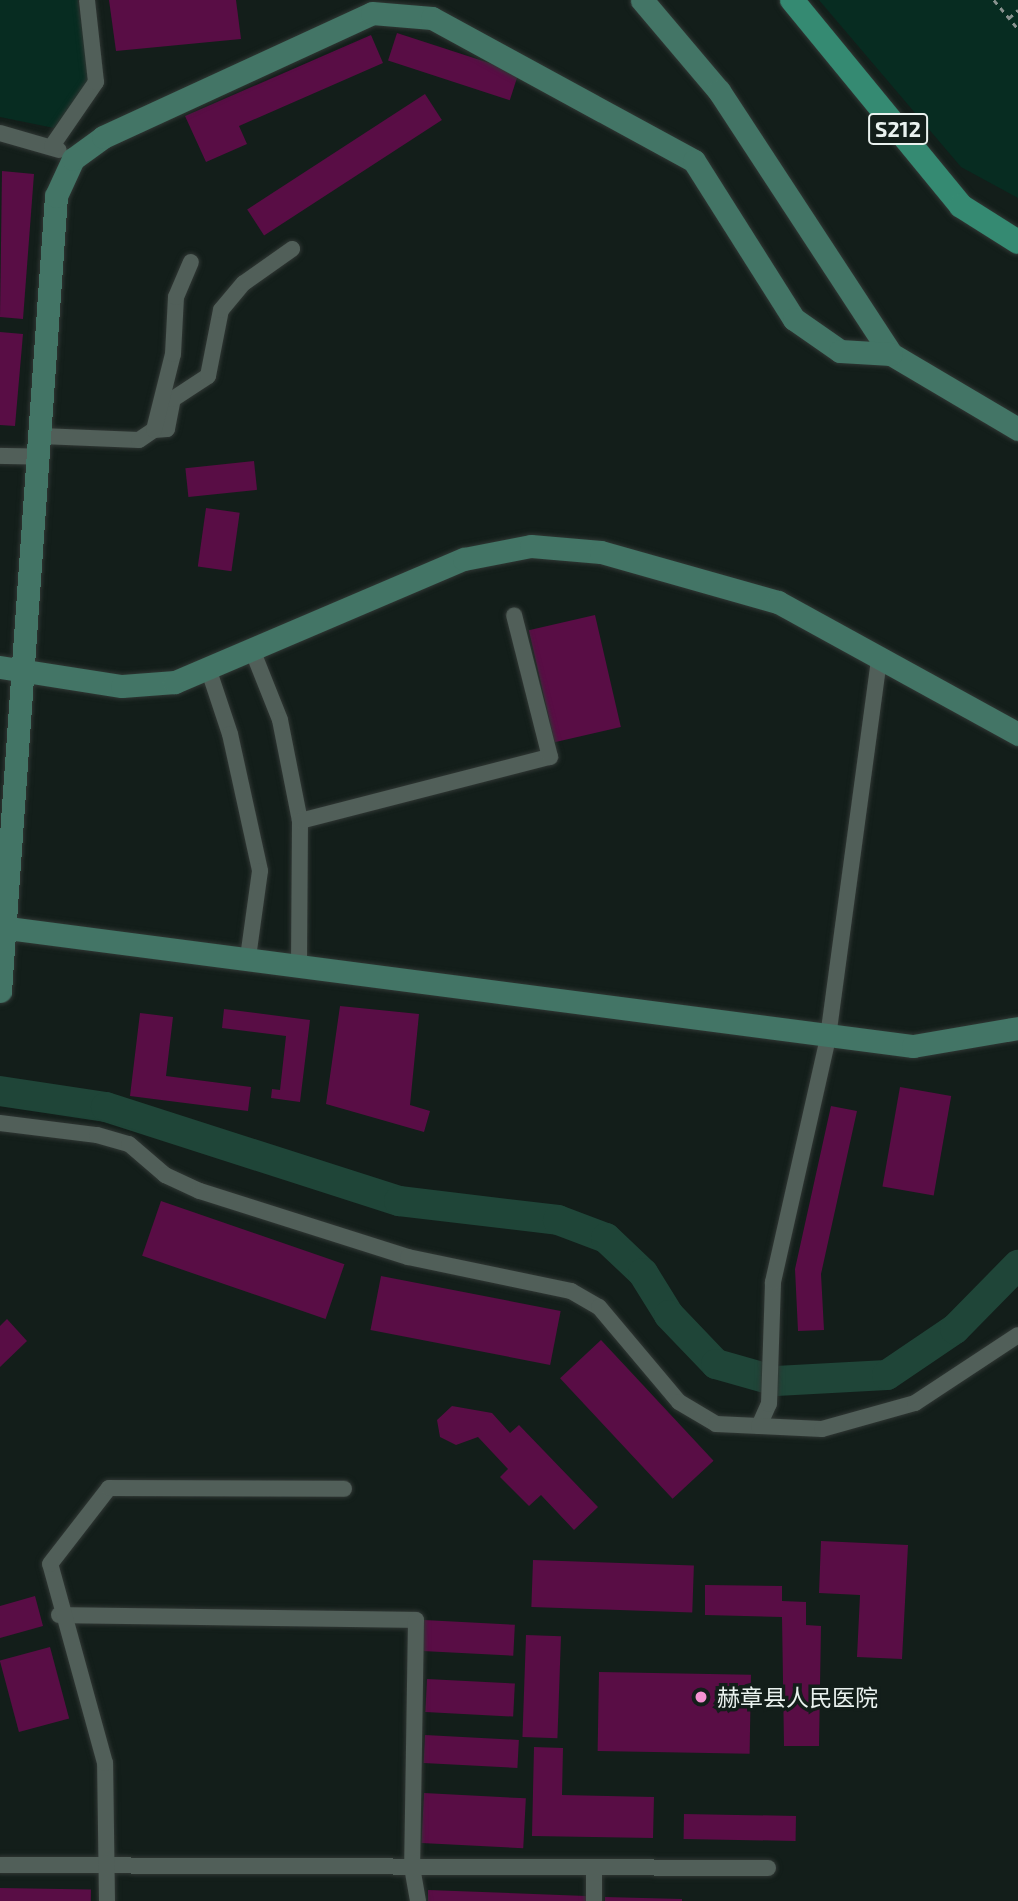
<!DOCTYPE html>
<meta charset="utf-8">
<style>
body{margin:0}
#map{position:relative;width:1018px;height:1901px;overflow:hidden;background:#131e1a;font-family:"Exo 2","Noto Sans SC",sans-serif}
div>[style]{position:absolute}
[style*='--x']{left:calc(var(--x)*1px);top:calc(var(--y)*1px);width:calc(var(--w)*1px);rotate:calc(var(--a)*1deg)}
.green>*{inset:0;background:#072c21}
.river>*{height:30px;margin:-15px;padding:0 15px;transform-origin:15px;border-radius:15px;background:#1f4538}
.building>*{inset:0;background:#590d45;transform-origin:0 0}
.path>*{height:2.5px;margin-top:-1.25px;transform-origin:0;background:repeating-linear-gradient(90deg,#89928f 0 5px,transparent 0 10px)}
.roads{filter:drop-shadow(0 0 2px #303734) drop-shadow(0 0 2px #303734)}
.street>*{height:16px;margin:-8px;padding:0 8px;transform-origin:8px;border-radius:8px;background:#515f59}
.secondary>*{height:23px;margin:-11.5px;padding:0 11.5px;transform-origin:11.5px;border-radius:11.5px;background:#437566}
.primary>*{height:24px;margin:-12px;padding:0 12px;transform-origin:12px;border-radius:12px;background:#358a72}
.dots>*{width:19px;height:19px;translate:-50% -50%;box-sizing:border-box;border:4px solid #131e1a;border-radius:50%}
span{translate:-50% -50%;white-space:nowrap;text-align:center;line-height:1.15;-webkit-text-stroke:7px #131e1a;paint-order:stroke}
.shield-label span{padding:2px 5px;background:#131e1a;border:2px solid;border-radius:5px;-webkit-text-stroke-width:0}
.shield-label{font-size:21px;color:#eaf2ef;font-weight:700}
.poi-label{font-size:23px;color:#eaf2ef}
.left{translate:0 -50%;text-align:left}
</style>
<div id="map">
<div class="green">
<div style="clip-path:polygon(0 0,78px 0,89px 81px,54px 128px,0 117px)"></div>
<div style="clip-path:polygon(819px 0,1018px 0,1018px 198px,961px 167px)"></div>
</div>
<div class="river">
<div style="--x:0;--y:1091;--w:107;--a:8.6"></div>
<div style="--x:106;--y:1107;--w:308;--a:17.8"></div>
<div style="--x:399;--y:1201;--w:160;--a:6.8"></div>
<div style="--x:558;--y:1220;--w:51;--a:20.6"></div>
<div style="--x:606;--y:1238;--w:51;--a:43.4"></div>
<div style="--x:643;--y:1273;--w:49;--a:58.2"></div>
<div style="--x:669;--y:1315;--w:68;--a:46.2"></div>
<div style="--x:716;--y:1364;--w:62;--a:15.8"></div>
<div style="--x:776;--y:1381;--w:111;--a:-3.1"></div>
<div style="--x:887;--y:1375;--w:82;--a:-34.1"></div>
<div style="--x:955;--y:1329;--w:90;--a:-45.5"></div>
</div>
<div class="building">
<div style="clip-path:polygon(109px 0,236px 0,241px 39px,116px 51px)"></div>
<div style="left:397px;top:33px;width:128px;height:29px;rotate:18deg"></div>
<div style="clip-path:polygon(371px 35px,383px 63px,239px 126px,247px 144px,206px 162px,185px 116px)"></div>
<div style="left:425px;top:94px;width:31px;height:212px;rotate:57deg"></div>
<div style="clip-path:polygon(2px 171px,34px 174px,23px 319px,0 317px)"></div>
<div style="clip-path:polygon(0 332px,23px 334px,15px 426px,0 425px)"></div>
<div style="left:254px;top:461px;width:29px;height:69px;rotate:84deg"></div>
<div style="left:206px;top:508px;width:34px;height:59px;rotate:8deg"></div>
<div style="left:595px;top:615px;width:115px;height:68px;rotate:77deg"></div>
<div style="clip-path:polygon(340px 1006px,419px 1014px,410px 1105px,430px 1111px,424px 1132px,326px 1104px)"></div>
<div style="clip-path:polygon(224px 1009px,310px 1020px,300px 1102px,271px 1098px,272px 1089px,280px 1090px,286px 1036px,222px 1028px)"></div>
<div style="clip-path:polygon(140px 1013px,173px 1017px,166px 1076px,251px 1087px,248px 1111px,130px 1096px)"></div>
<div style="left:900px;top:1087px;width:52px;height:101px;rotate:10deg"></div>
<div style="clip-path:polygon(831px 1106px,857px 1111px,821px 1274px,824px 1330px,798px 1331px,795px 1269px)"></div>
<div style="left:161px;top:1201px;width:194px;height:58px;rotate:19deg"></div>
<div style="left:381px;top:1276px;width:183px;height:55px;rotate:11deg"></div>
<div style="clip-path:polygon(7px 1319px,27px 1341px,0 1367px,0 1326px)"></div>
<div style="left:601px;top:1340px;width:165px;height:56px;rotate:47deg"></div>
<div style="clip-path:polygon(452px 1406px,492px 1413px,510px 1433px,519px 1425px,598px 1507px,574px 1530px,541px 1495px,529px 1506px,500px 1477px,508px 1469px,478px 1437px,456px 1445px,440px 1437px,437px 1420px)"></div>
<div style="clip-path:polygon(821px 1541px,908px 1545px,902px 1659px,857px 1657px,860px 1595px,819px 1593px)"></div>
<div style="left:533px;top:1560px;width:161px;height:47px;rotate:2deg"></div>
<div style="clip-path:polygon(705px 1585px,782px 1586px,782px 1601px,806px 1602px,806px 1625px,821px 1626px,819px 1746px,784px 1746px,782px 1617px,705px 1615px)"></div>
<div style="clip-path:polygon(35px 1596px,43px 1626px,0 1638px,0 1606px)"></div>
<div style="left:424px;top:1620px;width:91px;height:31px;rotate:3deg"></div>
<div style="left:526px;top:1635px;width:35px;height:102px;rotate:2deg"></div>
<div style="left:50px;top:1647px;width:74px;height:52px;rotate:75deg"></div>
<div style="left:599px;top:1672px;width:152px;height:79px;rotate:1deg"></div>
<div style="left:427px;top:1679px;width:88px;height:33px;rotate:3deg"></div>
<div style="left:425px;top:1735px;width:94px;height:28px;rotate:3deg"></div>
<div style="clip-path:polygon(534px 1747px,563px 1748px,562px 1795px,654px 1797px,653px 1838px,532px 1836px)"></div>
<div style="left:424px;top:1793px;width:102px;height:50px;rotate:3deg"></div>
<div style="left:684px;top:1814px;width:112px;height:25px;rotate:1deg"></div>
<div style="left:0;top:1888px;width:91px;height:13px;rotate:1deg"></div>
<div style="clip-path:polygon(428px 1890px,586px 1896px,586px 1901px,428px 1901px)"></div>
<div style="clip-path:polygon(605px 1897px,682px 1899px,682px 1901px,605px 1901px)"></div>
</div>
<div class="path">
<div style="--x:994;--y:0;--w:38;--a:50"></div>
<div style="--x:1009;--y:18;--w:12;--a:-42"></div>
</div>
<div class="roads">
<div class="street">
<div style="--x:0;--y:133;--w:61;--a:16.1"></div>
<div style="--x:52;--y:146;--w:78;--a:-55.5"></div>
<div style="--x:96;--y:82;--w:82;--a:-96.3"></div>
<div style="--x:154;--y:430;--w:13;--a:-4"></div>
<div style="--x:167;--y:429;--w:31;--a:-79"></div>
<div style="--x:173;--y:399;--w:42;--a:-33.3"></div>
<div style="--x:208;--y:376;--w:67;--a:-78.9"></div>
<div style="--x:221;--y:310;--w:35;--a:-50"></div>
<div style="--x:244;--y:283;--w:59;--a:-35.3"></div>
<div style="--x:41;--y:436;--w:98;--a:2.3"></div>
<div style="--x:139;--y:440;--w:18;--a:-34"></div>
<div style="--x:154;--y:430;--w:78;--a:-76"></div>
<div style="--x:173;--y:354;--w:57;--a:-87"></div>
<div style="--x:176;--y:297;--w:38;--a:-67"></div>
<div style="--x:0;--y:456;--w:39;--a:1"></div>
<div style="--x:253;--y:652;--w:73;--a:68.3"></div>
<div style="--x:280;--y:720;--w:103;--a:78.8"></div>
<div style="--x:300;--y:821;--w:142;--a:90.4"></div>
<div style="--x:209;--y:671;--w:66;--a:71.6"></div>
<div style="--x:230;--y:734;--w:140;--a:77.6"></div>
<div style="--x:260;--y:871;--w:87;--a:97.9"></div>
<div style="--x:300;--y:821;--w:258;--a:-14.4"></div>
<div style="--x:550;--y:757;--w:146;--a:-104.2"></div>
<div style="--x:0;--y:1123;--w:98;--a:7.1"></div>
<div style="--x:97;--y:1135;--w:33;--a:16"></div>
<div style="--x:129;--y:1144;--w:48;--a:40.7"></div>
<div style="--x:165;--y:1175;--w:38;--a:25"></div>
<div style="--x:200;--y:1191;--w:218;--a:17.6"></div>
<div style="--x:408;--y:1257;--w:167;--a:11.8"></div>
<div style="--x:571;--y:1291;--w:32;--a:30"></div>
<div style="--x:599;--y:1307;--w:124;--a:49.9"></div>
<div style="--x:679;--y:1402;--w:43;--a:30.7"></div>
<div style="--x:716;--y:1424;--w:43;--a:2.7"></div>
<div style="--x:759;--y:1426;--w:24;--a:-66"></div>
<div style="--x:769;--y:1404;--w:122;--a:-88.1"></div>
<div style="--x:773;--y:1282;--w:251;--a:-77.3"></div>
<div style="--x:828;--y:1037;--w:382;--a:-82.3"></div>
<div style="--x:759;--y:1426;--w:63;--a:2.7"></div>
<div style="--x:822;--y:1429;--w:97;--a:-15.6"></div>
<div style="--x:915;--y:1403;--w:123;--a:-33.4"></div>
<div style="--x:59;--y:1615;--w:357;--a:0.8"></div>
<div style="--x:416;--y:1620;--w:247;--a:90.9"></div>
<div style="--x:412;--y:1867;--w:35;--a:80"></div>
<div style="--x:0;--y:1865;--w:768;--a:0.22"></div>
<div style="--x:107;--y:1901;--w:138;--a:-90.8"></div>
<div style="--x:105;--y:1763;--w:206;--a:-105.4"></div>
<div style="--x:50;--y:1564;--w:96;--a:-52.2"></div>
<div style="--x:109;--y:1488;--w:235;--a:0.2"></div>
<div style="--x:594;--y:1901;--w:33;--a:-90"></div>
</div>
<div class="secondary">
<div style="--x:642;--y:0;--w:119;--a:49.8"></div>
<div style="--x:719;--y:91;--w:314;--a:56.8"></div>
<div style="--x:891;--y:354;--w:147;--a:30.6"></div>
<div style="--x:0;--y:667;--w:123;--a:8.9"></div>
<div style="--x:122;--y:686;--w:53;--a:-4.3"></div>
<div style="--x:175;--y:682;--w:314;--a:-23.1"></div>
<div style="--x:464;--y:559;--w:68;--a:-11"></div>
<div style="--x:531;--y:546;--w:70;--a:4.9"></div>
<div style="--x:601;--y:552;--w:184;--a:15.8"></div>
<div style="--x:778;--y:602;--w:274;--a:28.8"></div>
<div style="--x:0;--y:927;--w:921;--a:7.43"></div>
<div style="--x:913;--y:1046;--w:107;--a:-9.7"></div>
<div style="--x:0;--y:991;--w:797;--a:-85.97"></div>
<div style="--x:56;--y:196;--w:41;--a:-65.3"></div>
<div style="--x:73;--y:159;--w:37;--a:-36"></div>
<div style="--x:103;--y:137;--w:296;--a:-24.7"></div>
<div style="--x:372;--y:13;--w:60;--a:4.8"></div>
<div style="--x:432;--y:18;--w:298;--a:28.6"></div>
<div style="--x:694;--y:161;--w:187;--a:57.7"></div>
<div style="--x:794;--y:319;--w:56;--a:34.8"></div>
<div style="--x:840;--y:351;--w:51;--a:3.4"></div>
</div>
<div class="primary">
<div style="--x:792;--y:0;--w:266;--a:50.6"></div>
<div style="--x:961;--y:206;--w:67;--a:32.3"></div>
</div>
</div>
<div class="dots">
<div style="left:701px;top:1697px;background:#f591d2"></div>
</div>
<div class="shield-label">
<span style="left:898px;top:129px">S212</span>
</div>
<div class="poi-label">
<span class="left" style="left:717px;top:1697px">赫章县人民医院</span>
</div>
</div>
